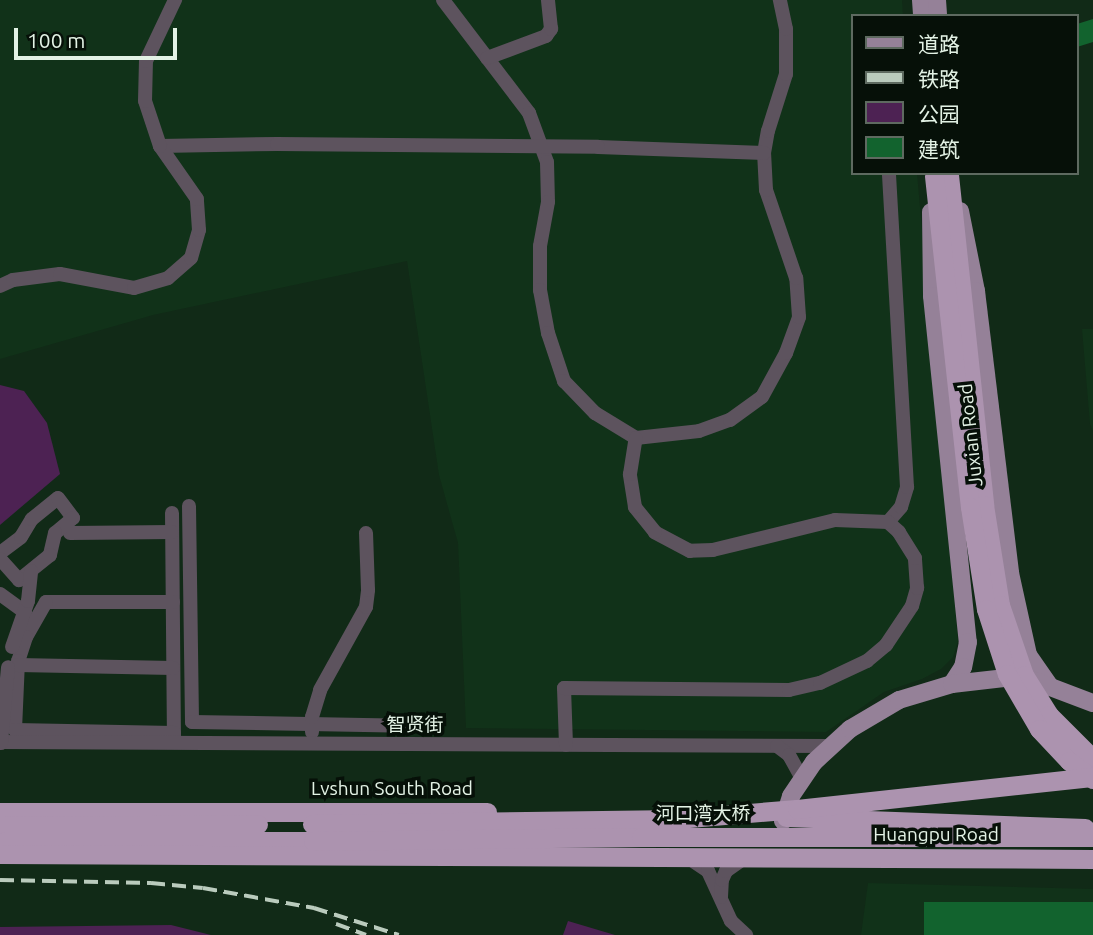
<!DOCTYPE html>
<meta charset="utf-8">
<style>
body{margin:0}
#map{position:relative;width:1093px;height:935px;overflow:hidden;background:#112a17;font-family:Ubuntu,"Noto Sans SC",sans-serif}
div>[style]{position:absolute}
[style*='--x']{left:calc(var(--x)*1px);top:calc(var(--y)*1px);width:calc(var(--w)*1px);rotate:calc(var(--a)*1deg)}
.built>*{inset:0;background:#113219}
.green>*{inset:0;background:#4d2253}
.building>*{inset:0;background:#12632e;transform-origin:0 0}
.minor>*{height:14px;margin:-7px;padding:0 7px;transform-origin:7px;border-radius:7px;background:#5d535e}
.major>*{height:18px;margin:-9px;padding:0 9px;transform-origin:9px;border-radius:9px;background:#958198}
.highway>*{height:19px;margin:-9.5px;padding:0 9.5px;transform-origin:9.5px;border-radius:9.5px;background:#ac93af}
.rail>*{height:3.5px;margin-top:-1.75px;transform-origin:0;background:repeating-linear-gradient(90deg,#bacbbd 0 14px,transparent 0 21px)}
.minor-bridge>*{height:14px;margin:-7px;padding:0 7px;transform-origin:7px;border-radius:7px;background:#5d535e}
.highway-bridge>*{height:19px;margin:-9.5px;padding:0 9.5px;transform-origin:9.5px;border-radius:9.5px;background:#ac93af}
span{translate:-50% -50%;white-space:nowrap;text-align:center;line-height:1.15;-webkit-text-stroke:7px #061008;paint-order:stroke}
.street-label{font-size:19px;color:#e3f2e5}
.legend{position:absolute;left:851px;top:14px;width:228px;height:161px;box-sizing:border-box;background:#061008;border:2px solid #5e6a60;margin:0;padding:9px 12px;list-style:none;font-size:21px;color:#e3f2e5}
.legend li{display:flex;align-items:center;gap:14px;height:35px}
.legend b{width:35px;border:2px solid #5e6a60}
.scale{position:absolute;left:14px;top:28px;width:163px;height:32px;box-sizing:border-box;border:4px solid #e3f2e5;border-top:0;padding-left:9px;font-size:21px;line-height:24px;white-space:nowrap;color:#e3f2e5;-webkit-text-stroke:5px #061008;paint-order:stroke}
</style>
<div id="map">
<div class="built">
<div style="clip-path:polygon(0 0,902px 0,903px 16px,853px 16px,853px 173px,917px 173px,958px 641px,953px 657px,941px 669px,922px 679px,884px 692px,826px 732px,466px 728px,458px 543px,439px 475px,407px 261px,153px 315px,0 359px)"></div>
<div style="clip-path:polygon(1082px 329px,1093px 329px,1093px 431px,1090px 424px)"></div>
<div style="clip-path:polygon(868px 883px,1093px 889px,1093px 935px,861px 935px)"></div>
</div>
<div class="green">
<div style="clip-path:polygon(0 385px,24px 391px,47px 423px,60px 474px,0 525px)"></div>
<div style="clip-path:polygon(568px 921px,615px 935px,563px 935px)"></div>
<div style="clip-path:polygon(171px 925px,211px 935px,0 935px,0 927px)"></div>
</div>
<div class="building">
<div style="clip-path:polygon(1093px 19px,1093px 42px,1077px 47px,1077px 24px)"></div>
<div style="left:924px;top:902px;width:169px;height:33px"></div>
</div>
<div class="minor">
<div style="--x:443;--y:0;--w:142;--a:52.7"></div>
<div style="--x:529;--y:113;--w:52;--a:69.8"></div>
<div style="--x:547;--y:162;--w:40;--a:88.6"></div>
<div style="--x:548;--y:202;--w:45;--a:100.3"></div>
<div style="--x:540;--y:246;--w:44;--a:90"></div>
<div style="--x:540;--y:290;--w:44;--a:79.5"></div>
<div style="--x:548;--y:333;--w:51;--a:71.6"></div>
<div style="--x:564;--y:381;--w:45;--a:45.9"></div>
<div style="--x:595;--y:413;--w:48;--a:31.4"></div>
<div style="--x:636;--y:438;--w:63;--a:-6.3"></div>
<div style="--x:699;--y:431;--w:33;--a:-20"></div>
<div style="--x:730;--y:420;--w:39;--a:-36"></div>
<div style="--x:762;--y:397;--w:50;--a:-61.4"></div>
<div style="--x:786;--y:353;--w:38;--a:-70"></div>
<div style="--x:799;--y:317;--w:39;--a:-94"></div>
<div style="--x:796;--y:278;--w:93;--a:-108.8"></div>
<div style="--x:766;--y:190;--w:37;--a:-93"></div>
<div style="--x:764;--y:153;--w:22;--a:-80"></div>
<div style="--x:768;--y:131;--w:60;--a:-72.5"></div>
<div style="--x:786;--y:74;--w:45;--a:-90"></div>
<div style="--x:786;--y:29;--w:30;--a:-102"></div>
<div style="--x:487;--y:58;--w:63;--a:-20.4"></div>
<div style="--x:546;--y:36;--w:9;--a:-54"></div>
<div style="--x:551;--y:29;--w:29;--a:-96"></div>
<div style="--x:160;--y:146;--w:117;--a:-1"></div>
<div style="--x:598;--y:147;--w:166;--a:2.1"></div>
<div style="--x:0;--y:286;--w:14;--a:-25"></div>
<div style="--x:13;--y:280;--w:47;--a:-7.3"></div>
<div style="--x:60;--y:274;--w:75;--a:10.7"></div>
<div style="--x:134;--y:288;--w:35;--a:-16"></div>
<div style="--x:168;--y:278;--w:30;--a:-41"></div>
<div style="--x:191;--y:258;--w:29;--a:-74"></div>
<div style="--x:199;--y:230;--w:31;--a:-94"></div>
<div style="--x:197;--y:199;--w:65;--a:-124.9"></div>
<div style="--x:160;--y:146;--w:47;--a:-108.4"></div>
<div style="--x:145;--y:101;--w:40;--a:-88.6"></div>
<div style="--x:146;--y:61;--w:68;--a:-64.6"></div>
<div style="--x:189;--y:506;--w:216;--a:89.2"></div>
<div style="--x:192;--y:722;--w:241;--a:1"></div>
<div style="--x:172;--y:513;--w:229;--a:89.5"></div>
<div style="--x:888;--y:522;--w:20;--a:-49"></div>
<div style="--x:901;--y:507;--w:21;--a:-73"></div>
<div style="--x:907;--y:487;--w:315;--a:-93.3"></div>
<div style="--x:70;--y:533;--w:102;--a:-0.6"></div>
<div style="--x:0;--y:553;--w:26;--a:-37"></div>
<div style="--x:21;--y:537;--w:21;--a:-59"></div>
<div style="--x:32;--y:519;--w:33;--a:-39"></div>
<div style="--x:58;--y:498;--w:25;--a:53"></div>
<div style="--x:73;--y:518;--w:23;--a:140"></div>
<div style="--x:55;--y:533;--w:23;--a:103"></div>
<div style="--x:50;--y:555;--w:40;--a:141"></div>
<div style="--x:19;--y:580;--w:28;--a:-132"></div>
<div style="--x:0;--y:594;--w:31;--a:36"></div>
<div style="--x:173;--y:602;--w:127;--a:180"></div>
<div style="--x:46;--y:602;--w:40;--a:119.7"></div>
<div style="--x:26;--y:637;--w:25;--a:108"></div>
<div style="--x:18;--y:661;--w:69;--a:92.5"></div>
<div style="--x:15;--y:730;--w:159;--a:1.1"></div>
<div style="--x:12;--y:647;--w:49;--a:-70.8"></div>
<div style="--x:28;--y:601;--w:30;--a:-84"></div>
<div style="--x:18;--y:665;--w:155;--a:1.1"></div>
<div style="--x:312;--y:732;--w:15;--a:-90"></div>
<div style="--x:312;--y:717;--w:28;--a:-73"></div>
<div style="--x:320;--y:690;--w:95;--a:-61"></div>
<div style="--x:366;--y:607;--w:17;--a:-83"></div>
<div style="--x:368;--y:590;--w:57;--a:-92"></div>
<div style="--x:0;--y:742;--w:830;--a:0.28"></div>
<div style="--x:1;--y:743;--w:76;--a:-84.7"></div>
<div style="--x:566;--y:745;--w:57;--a:-92"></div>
<div style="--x:564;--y:688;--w:225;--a:0.5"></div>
<div style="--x:789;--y:690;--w:32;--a:-13"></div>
<div style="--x:820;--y:683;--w:52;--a:-25.1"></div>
<div style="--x:867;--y:661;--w:25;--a:-40"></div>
<div style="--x:886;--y:645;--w:47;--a:-56.3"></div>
<div style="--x:912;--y:606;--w:19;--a:-74"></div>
<div style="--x:917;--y:588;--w:30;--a:-94"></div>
<div style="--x:915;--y:558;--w:31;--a:-122"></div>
<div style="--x:899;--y:532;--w:15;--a:-138"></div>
<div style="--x:888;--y:522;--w:53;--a:-177.8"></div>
<div style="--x:835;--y:520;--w:126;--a:166.2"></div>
<div style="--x:713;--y:550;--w:23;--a:178"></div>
<div style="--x:690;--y:551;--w:40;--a:-152"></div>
<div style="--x:655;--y:532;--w:32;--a:-129"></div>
<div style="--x:635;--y:507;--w:33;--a:-99"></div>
<div style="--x:630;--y:474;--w:36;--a:-81"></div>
<div style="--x:777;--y:746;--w:15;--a:37"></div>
<div style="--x:789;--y:755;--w:26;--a:61"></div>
<div style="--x:690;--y:859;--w:22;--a:34"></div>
<div style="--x:708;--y:871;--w:55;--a:65.3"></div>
<div style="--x:731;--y:921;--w:21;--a:43"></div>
<div style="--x:721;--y:897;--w:17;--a:-87"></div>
<div style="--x:722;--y:880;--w:10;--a:-66"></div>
<div style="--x:726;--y:871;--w:19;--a:-35"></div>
</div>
<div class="major">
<div style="--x:921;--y:0;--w:16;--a:86"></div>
<div style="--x:937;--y:0;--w:16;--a:86"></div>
<div style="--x:960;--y:211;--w:82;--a:78.7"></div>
<div style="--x:976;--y:291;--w:284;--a:83.1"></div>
<div style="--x:1010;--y:573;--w:84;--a:77.6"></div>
<div style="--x:1028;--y:655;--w:37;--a:55"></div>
<div style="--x:931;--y:212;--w:84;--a:89.3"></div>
<div style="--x:932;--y:296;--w:348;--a:84.1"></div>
<div style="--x:968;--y:642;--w:25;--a:101"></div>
<div style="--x:963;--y:667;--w:20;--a:123"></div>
<div style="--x:783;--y:821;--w:26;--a:-72"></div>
<div style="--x:791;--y:796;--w:41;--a:-55.9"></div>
<div style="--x:814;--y:762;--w:49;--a:-42.5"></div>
<div style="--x:850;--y:729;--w:57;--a:-30.6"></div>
<div style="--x:899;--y:700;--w:55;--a:-16.8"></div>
<div style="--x:952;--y:684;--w:61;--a:-6.5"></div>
<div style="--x:1013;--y:677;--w:19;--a:9"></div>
<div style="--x:1032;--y:680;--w:65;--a:20.7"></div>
</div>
<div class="highway">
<div style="--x:949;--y:175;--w:332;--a:83.9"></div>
<div style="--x:934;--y:176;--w:333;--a:83.8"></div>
<div style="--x:0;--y:812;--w:487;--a:0"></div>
<div style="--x:786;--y:817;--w:299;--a:2.1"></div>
<div style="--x:0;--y:826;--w:258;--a:-0.4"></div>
<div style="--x:5;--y:841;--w:308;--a:0"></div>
<div style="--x:0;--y:854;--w:1093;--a:0.26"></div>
</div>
<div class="rail">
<div style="--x:0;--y:880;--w:151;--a:1.1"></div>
<div style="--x:151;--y:883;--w:52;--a:5.5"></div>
<div style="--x:203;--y:888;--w:113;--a:10.2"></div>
<div style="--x:314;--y:908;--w:89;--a:17.6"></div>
<div style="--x:336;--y:924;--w:32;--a:20"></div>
</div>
<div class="minor-bridge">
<div style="--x:277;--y:144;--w:321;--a:0.5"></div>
</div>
<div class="highway-bridge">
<div style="--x:984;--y:505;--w:101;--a:80.9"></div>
<div style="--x:1000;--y:605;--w:74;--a:71.1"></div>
<div style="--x:1024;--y:675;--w:47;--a:58"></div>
<div style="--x:1049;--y:715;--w:62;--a:45"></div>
<div style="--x:970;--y:507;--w:103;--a:81.1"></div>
<div style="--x:986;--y:609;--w:68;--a:72.1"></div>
<div style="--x:1007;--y:674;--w:64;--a:59.8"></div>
<div style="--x:1039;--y:729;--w:44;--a:46.8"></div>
<div style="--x:1069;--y:761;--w:30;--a:37"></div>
<div style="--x:312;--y:824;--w:365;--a:-0.8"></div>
<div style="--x:677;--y:819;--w:120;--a:-4.8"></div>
<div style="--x:797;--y:809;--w:298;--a:-6.2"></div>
<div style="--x:313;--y:841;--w:328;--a:-0.7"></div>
<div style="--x:641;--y:837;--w:452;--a:0"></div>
</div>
<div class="street-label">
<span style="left:971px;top:435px;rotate:-96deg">Juxian Road</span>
<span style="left:415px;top:725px">智贤街</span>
<span style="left:392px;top:789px">Lvshun South Road</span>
<span style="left:703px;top:814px">河口湾大桥</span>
<span style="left:936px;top:835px">Huangpu Road</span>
</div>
<ul class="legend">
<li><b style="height:9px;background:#958198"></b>道路</li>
<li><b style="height:9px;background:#bacbbd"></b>铁路</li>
<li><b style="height:19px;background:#4d2253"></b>公园</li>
<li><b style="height:19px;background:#12632e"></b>建筑</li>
</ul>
<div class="scale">100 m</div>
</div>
